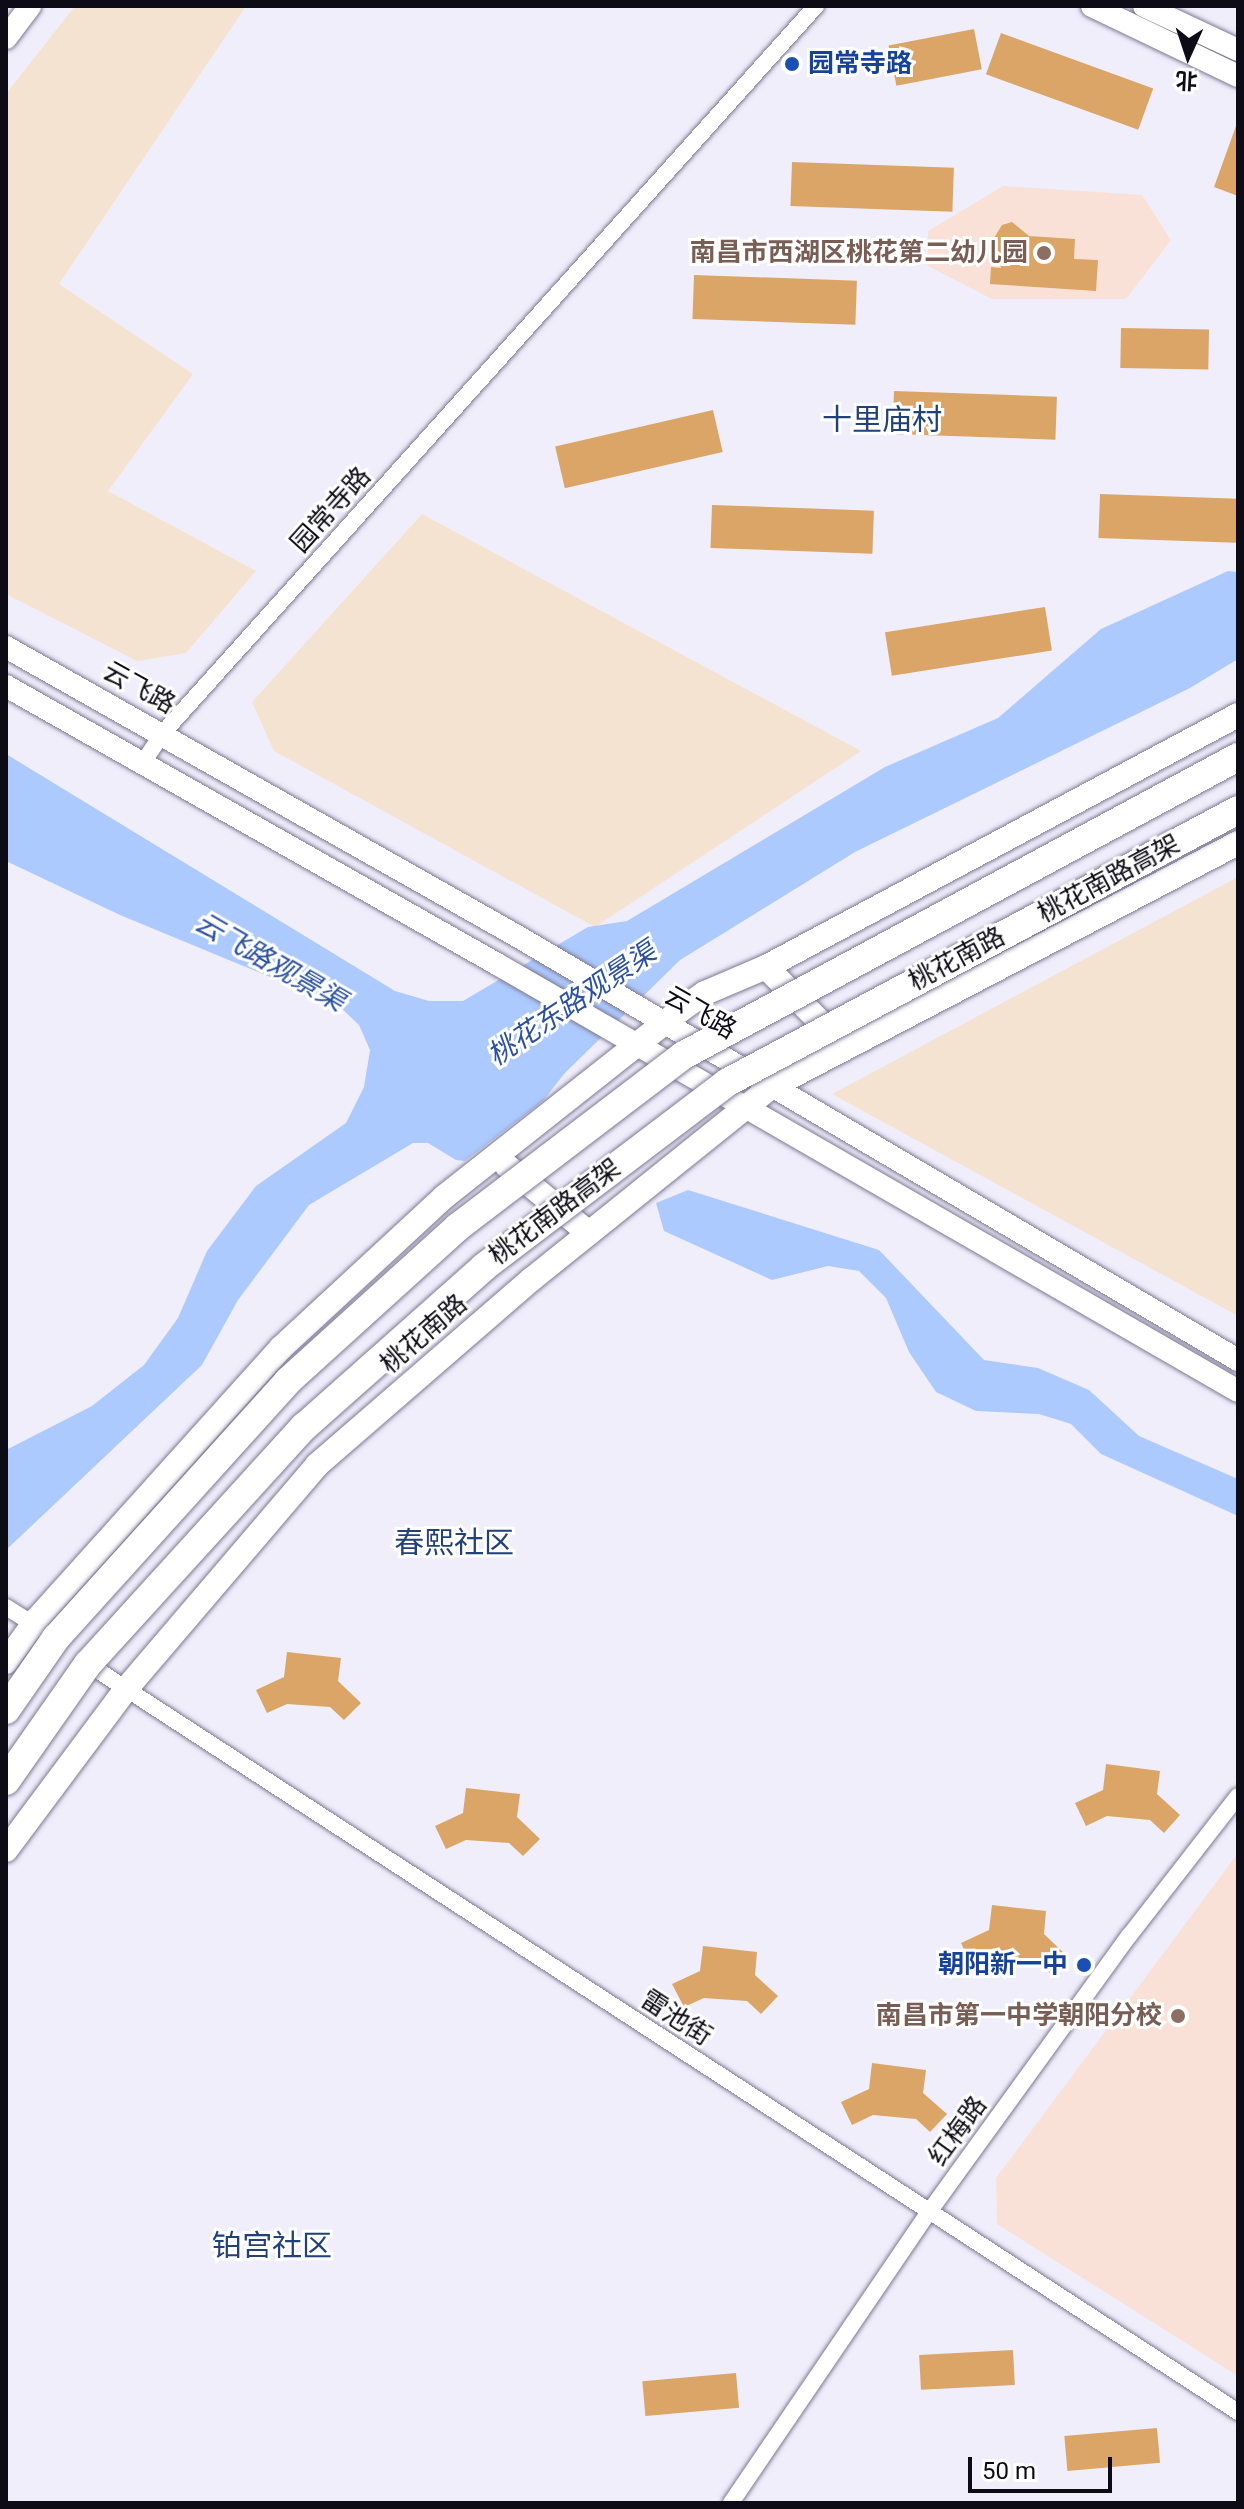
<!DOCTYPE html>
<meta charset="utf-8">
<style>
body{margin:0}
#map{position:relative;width:1244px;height:2509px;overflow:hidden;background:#f0eefb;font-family:Roboto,"Noto Sans SC",sans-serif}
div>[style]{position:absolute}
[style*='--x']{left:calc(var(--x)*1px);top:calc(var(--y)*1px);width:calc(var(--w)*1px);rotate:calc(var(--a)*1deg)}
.commercial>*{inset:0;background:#f5e3d2}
.education>*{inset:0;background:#f9e1d7}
.water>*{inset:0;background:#adcafe}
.building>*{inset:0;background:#daa567;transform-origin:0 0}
.roads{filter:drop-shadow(0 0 2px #7d7894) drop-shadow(0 0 2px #7d7894)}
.street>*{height:16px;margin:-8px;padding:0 8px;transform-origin:8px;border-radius:8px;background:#fff}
.secondary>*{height:22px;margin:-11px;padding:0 11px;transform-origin:11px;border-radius:11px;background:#fff}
.primary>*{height:24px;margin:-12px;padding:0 12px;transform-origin:12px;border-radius:12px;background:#fff}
.bridges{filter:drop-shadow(0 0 2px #7d7894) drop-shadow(0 0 2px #7d7894)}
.highway-bridge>*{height:28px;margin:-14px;padding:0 14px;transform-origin:14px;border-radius:14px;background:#fff}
.dots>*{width:22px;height:22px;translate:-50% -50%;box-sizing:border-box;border:4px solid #fefefe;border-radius:50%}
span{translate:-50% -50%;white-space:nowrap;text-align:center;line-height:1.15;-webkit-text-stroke:6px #fefefe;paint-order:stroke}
.transit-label{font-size:26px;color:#164399;font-weight:700}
.left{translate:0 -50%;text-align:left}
.right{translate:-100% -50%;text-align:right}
.education-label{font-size:26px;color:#785e54;font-weight:700}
.street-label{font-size:26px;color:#0d0b15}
.water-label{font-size:28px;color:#2c529e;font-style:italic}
.quarter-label{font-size:30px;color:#214177}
.frame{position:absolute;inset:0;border:8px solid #0d0b15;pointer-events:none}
.north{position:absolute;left:1148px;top:16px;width:80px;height:80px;-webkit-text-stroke:6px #fefefe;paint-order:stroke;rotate:183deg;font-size:22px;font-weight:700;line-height:32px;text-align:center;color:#0d0b15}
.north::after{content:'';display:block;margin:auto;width:28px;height:36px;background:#0d0b15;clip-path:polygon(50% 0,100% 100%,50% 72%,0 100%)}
.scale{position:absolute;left:968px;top:2457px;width:144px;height:36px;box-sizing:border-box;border:4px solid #0d0b15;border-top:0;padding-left:10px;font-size:24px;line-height:28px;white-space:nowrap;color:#0d0b15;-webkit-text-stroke:6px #fefefe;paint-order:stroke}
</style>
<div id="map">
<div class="commercial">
<div style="clip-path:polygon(75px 6px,246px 6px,59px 284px,193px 374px,108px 491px,256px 571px,186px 653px,137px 661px,6px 594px,6px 94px)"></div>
<div style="clip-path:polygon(422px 514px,861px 751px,595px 927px,274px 751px,252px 702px)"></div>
<div style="clip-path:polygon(1238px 877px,1238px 1316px,832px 1094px)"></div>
</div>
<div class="education">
<div style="clip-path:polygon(1003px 186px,1142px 195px,1171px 240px,1126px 299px,992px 299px,928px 266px,928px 231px)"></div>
<div style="clip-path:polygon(1238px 1853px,1238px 2376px,997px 2224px,996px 2178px)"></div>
</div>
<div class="water">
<div style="clip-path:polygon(1228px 571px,1238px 572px,1238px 659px,1190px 688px,855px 852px,680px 960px,564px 1074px,543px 1101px,465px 1161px,456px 1160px,428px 1143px,413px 1143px,309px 1205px,238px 1300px,202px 1365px,6px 1550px,6px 1450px,92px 1406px,144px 1365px,178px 1318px,207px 1251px,256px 1186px,346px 1123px,364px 1087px,370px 1050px,359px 1025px,338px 1005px,120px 915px,6px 861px,6px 754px,395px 991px,429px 1001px,463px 1001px,588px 927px,627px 921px,885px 767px,998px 718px,1101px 629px)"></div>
<div style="clip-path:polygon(688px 1190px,879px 1250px,984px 1360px,1038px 1368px,1089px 1390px,1139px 1436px,1238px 1479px,1238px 1516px,1101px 1454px,1071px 1424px,1039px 1414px,976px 1411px,936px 1392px,909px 1352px,886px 1298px,859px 1271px,828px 1266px,772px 1280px,664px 1231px,656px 1203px)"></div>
</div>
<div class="building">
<div style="left:974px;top:29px;width:41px;height:87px;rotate:79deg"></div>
<div style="left:1001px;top:33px;width:162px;height:44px;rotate:20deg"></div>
<div style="clip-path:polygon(1236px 126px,1238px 126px,1238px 196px,1214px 187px)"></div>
<div style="left:792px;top:162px;width:162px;height:44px;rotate:2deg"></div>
<div style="clip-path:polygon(1012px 222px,1029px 236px,1075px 239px,1074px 259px,1098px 260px,1096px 291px,990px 284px,991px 267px,1001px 268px,994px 238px,1002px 225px)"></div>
<div style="left:694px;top:275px;width:163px;height:44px;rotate:2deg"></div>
<div style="left:1121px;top:328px;width:88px;height:40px;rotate:1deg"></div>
<div style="left:894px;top:391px;width:163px;height:43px;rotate:2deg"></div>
<div style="left:713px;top:410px;width:43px;height:162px;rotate:77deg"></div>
<div style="left:1100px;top:494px;width:138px;height:44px;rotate:2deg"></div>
<div style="left:712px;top:505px;width:162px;height:43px;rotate:2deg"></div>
<div style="left:1045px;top:607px;width:44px;height:162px;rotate:81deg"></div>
<div style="clip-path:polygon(287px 1652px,341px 1658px,338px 1681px,361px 1703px,344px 1720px,330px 1707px,287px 1704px,267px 1713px,256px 1690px,284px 1677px)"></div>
<div style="clip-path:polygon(1106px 1764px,1160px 1771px,1157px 1794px,1180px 1815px,1164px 1833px,1150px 1820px,1107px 1816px,1086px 1826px,1075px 1803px,1103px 1790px)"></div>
<div style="clip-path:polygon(466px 1788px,520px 1794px,517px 1817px,540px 1839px,523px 1856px,509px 1843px,466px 1840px,446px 1849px,435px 1826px,463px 1813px)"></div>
<div style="clip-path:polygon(992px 1905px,1046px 1911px,1044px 1934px,1067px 1956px,1050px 1973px,1036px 1960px,993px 1957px,972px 1966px,961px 1943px,989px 1930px)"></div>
<div style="clip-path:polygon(703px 1946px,757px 1952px,755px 1975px,778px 1996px,761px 2014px,747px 2001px,704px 1998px,684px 2007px,672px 1984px,700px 1971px)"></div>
<div style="clip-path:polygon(872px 2063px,926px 2070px,923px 2093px,947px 2114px,930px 2132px,916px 2119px,873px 2115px,852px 2125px,841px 2102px,869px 2089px)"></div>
<div style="left:1013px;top:2350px;width:35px;height:94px;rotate:87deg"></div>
<div style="left:736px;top:2373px;width:35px;height:94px;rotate:85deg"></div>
<div style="left:1157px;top:2428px;width:35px;height:93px;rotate:85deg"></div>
</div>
<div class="roads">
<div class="street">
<div style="--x:142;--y:764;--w:37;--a:-56"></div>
<div style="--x:163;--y:733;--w:977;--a:-48.07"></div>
<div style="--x:6;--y:1607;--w:41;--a:32.2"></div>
<div style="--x:88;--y:1664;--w:1372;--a:33.04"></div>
<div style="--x:731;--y:2503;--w:352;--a:-55.8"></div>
<div style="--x:929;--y:2212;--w:341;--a:-54.1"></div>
<div style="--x:1129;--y:1936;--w:177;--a:-52.1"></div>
</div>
<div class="secondary">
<div style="--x:1092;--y:6;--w:162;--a:25.6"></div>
<div style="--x:1144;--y:6;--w:104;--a:25.1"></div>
<div style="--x:6;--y:38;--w:40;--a:-53"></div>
<div style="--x:6;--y:647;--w:587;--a:29.49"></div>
<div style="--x:517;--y:936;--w:836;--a:30.46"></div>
<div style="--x:6;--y:686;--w:564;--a:29.52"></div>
<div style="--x:497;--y:964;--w:855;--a:29.95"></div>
</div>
<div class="primary">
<div style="--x:766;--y:967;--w:105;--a:45.4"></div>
<div style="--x:507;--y:1166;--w:106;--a:39.3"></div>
<div style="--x:6;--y:1662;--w:53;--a:-54.2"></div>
<div style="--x:37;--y:1619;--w:365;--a:-48"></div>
<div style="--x:281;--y:1348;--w:222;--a:-42.8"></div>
<div style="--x:444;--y:1197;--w:303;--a:-38.3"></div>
<div style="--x:682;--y:1009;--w:28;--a:-35"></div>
<div style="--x:705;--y:993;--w:66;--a:-23.1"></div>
<div style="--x:766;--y:967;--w:535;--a:-28.1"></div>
<div style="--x:6;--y:1850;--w:201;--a:-53.3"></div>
<div style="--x:126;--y:1689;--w:294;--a:-49.5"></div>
<div style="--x:317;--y:1465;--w:284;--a:-40.9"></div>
<div style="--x:532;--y:1279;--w:307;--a:-38.8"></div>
<div style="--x:771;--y:1087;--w:527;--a:-27.59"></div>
</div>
</div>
<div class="bridges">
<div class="highway-bridge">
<div style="--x:6;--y:1710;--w:88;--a:-55.2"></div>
<div style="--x:56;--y:1638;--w:346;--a:-47.9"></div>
<div style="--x:288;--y:1381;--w:229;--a:-42.2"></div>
<div style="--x:458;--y:1227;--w:284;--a:-37.3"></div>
<div style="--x:684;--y:1055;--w:629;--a:-28.28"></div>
<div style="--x:6;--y:1781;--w:143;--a:-55"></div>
<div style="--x:88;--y:1664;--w:321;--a:-47.7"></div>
<div style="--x:304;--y:1427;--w:241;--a:-41.6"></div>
<div style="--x:484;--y:1267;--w:306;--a:-37.2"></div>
<div style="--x:728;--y:1082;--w:578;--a:-28.07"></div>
</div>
</div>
<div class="dots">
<div style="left:792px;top:64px;background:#1a4fb4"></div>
<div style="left:1044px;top:253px;background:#8d6e63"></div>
<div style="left:1084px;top:1965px;background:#1a4fb4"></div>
<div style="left:1178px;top:2016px;background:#8d6e63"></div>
</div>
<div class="transit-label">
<span class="left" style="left:808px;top:64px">园常寺路</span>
<span class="right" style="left:1068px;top:1965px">朝阳新一中</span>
</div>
<div class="education-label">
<span class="right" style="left:1028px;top:253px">南昌市西湖区桃花第二幼儿园</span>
<span class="right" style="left:1162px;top:2016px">南昌市第一中学朝阳分校</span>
</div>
<div class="street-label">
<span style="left:331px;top:510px;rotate:-48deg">园常寺路</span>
<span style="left:139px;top:688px;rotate:29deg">云飞路</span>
<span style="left:1109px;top:879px;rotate:-28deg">桃花南路高架</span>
<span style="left:957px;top:959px;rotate:-28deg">桃花南路</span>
<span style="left:700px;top:1013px;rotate:30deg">云飞路</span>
<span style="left:555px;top:1212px;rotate:-37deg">桃花南路高架</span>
<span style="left:424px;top:1334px;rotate:-41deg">桃花南路</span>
<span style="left:676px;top:2018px;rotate:33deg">雷池街</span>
<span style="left:958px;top:2131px;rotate:-54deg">红梅路</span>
</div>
<div class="water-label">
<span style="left:270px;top:962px;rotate:30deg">云飞路观景渠</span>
<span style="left:572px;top:1004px;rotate:-34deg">桃花东路观景渠</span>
</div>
<div class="quarter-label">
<span style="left:882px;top:420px">十里庙村</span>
<span style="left:454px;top:1543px">春熙社区</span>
<span style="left:272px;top:2246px">铂宫社区</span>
</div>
<div class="frame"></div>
<div class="north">北</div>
<div class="scale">50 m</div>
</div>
